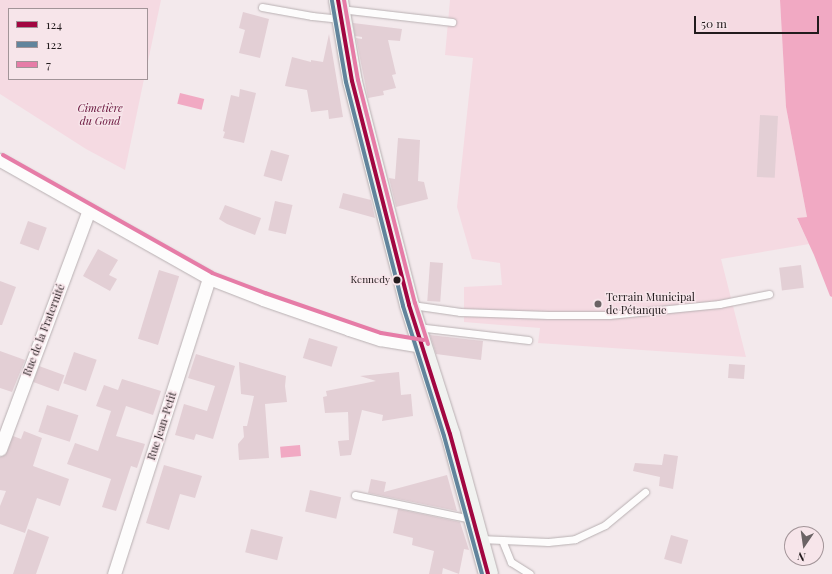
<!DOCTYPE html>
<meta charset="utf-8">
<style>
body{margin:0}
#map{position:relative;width:832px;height:574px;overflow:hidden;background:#f3e9ec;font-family:"Playfair Display",serif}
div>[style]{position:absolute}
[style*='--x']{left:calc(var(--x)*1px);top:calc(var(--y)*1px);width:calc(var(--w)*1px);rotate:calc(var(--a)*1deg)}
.green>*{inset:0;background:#f5dae2}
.water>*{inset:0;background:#f1a9c3;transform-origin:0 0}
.building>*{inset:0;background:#e3cfd5;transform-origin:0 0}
.roads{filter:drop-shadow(0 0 1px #b8b0b2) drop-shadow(0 0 1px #b8b0b2)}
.lane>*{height:7px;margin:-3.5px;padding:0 3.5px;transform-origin:3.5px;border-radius:3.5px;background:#fdfcfc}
.street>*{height:13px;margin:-6.5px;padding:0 6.5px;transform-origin:6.5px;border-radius:6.5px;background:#fdfcfc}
.secondary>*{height:19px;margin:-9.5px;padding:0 9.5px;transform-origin:9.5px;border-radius:9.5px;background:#f1f2f0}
.bus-1>*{height:4px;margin:-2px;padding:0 2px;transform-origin:2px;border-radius:2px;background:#a20641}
.bus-2>*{height:4px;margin:-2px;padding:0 2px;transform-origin:2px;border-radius:2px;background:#61849c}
.bus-3>*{height:4px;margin:-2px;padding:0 2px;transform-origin:2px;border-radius:2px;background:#e67ca7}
.dots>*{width:11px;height:11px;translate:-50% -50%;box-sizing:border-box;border:2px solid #f7e5ea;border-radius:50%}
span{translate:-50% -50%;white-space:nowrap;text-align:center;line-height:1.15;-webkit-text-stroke:3px #f7e5ea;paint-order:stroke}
.bus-label{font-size:10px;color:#221b1d}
.right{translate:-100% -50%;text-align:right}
.park-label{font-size:11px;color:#68123a;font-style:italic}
.poi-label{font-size:11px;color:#221b1d}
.left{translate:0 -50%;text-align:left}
.street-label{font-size:11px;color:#221b1d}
.legend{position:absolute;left:8px;top:8px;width:140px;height:72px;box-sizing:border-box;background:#f7e5ea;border:1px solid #a29498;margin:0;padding:5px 7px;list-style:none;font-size:12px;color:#221b1d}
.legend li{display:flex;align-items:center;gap:8px;height:20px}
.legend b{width:20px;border:1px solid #a29498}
.north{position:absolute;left:784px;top:526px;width:40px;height:40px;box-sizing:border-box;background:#f7e5ea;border:1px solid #a29498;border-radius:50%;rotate:193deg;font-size:11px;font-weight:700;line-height:16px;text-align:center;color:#221b1d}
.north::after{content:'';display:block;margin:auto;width:14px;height:18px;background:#6b6365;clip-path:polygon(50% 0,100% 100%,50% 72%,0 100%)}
.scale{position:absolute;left:694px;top:16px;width:125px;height:18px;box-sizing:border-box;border:2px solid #221b1d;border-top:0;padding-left:5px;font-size:12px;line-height:14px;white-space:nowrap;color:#221b1d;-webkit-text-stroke:3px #f7e5ea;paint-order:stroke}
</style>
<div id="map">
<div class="green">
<div style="clip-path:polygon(0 0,161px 0,147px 66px,147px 9px,9px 9px,9px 79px,144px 79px,125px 170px,86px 149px,0 94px)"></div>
<div style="clip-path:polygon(450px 0,780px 0,786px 107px,807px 217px,797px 219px,809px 244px,721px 259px,746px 357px,538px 343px,540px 328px,464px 322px,464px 287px,502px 285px,500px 263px,472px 259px,457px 207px,473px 58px,445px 55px)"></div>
</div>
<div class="water">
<div style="clip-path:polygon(780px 0,832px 0,832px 297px,830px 296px,814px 255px,797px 218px,807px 217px,786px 107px)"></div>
<div style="left:180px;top:93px;width:25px;height:11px;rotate:14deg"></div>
<div style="left:300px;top:445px;width:11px;height:20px;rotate:85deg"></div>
</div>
<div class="building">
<div style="clip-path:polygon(243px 12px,269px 19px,260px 58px,239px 53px,245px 30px,239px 28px)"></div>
<div style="clip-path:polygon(353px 23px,402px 29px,400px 41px,388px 40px,396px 74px,392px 75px,396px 88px,383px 91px,384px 95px,368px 98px,356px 38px,362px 39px,362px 37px,355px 36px)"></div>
<div style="clip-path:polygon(329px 34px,343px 117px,329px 119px,328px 110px,311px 112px,307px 90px,285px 86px,292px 57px,311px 62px,311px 60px,323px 62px)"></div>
<div style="clip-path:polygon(240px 89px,256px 93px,244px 143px,223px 138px,225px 132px,223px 131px,231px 95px,239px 97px)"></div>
<div style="left:760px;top:115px;width:18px;height:62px;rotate:3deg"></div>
<div style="clip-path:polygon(398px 138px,420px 140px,418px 181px,424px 182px,428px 199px,396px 207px,389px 178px,395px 179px)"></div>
<div style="left:271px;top:150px;width:19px;height:27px;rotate:16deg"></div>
<div style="clip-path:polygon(343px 193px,371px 200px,375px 218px,339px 208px)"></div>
<div style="left:275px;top:201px;width:18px;height:30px;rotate:13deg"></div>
<div style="clip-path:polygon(225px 205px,261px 218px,255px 235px,227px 224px,219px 219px)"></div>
<div style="left:28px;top:221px;width:20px;height:24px;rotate:20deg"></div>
<div style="clip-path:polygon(98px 249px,118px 260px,109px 275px,117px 279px,110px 291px,83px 276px)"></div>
<div style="left:430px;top:262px;width:13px;height:39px;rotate:4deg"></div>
<div style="left:801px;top:265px;width:23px;height:22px;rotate:83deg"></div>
<div style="left:159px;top:270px;width:21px;height:72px;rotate:17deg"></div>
<div style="clip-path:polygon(0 281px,16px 287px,2px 325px,0 325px)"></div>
<div style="clip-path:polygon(430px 335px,483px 341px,481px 360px,436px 354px)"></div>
<div style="left:309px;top:338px;width:30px;height:21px;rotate:17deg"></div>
<div style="clip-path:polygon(0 351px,25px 360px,12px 392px,0 388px)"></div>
<div style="left:74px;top:352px;width:24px;height:33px;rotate:19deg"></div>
<div style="clip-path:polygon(196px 354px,235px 366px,213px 439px,196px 434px,194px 440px,175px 435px,184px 404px,207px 411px,215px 386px,188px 378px)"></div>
<div style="clip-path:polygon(239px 362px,286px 376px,285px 386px,287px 402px,265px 404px,269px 458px,239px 460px,238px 444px,244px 437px,243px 426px,247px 426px,254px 396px,241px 394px)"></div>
<div style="left:729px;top:364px;width:16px;height:14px;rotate:4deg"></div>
<div style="left:39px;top:366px;width:27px;height:17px;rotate:20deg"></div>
<div style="clip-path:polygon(399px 372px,401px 395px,411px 394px,413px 416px,382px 421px,383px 415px,362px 410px,351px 455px,340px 456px,338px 441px,349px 440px,348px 412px,325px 413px,323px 397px,327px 396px,326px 391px,376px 381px,360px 376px)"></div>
<div style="clip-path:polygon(122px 379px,161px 391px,153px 415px,126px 406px,116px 436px,145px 444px,137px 468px,131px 466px,116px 511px,102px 507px,111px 479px,67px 464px,75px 443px,98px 451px,111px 411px,96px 406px,104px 385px,118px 390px)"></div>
<div style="left:47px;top:405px;width:33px;height:28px;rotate:18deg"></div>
<div style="clip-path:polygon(24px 431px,42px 438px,33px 466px,69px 479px,60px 506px,37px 498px,25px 533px,0 524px,0 506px,6px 491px,0 490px,0 457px,7px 452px,13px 436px,21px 439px)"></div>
<div style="clip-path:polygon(664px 454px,678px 456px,673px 489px,659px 486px,660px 477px,633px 471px,635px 463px,662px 465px)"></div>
<div style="clip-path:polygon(164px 465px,202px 476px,195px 498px,180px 494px,169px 530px,146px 523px)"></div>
<div style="clip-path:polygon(447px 475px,457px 511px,368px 493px,371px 479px,386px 482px,384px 492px)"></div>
<div style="left:310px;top:490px;width:32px;height:22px;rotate:13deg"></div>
<div style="clip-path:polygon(398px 509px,460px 522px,469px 550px,464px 549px,459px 574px,443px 568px,442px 574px,429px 574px,434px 551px,412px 545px,413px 538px,393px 533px)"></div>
<div style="clip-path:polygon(28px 529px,49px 537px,36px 574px,13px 574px)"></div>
<div style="left:251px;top:529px;width:33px;height:24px;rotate:14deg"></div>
<div style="left:671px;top:535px;width:18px;height:25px;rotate:16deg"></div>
</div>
<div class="roads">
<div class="lane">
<div style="--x:262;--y:7;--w:51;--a:10.2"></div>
<div style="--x:312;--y:16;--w:29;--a:6"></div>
<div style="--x:340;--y:9;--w:113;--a:6.6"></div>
<div style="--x:412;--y:305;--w:49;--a:8.3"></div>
<div style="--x:460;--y:312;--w:88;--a:2"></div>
<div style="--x:548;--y:315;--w:61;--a:0"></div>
<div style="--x:609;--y:315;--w:111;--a:-5.7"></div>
<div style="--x:719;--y:304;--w:51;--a:-11.3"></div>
<div style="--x:417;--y:327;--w:112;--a:6.7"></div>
<div style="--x:355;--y:495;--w:118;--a:11.7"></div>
<div style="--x:480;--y:539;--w:68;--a:2.5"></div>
<div style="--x:548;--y:542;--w:27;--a:-6"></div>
<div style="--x:575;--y:539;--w:33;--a:-25"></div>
<div style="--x:605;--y:525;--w:52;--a:-39.5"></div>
<div style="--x:502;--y:540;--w:24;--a:68"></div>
<div style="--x:511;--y:562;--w:22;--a:32"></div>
</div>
<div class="street">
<div style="--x:0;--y:160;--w:240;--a:29.4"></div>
<div style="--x:209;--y:278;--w:58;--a:21.3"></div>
<div style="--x:263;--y:299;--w:91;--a:19.2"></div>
<div style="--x:349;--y:329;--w:33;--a:18"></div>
<div style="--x:380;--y:339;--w:43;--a:9.5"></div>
<div style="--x:0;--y:449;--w:255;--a:-69.6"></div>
<div style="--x:114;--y:574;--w:311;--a:-72.2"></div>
</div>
<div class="secondary">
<div style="--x:338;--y:0;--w:82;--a:80.2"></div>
<div style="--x:352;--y:81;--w:231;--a:75.7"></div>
<div style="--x:409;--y:305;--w:135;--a:72.4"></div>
<div style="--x:450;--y:434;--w:145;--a:74.8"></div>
</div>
</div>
<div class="bus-1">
<div style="--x:338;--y:0;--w:82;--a:80.2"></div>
<div style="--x:352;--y:81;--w:231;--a:75.7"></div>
<div style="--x:409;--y:305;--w:135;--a:72.4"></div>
<div style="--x:450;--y:434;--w:145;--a:74.8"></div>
</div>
<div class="bus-2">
<div style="--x:332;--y:1;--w:82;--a:80.2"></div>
<div style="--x:346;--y:82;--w:231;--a:75.7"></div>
<div style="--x:403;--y:306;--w:136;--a:72.5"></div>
<div style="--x:444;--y:436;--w:143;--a:74.6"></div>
</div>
<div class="bus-3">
<div style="--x:344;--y:0;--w:81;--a:80.1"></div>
<div style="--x:358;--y:80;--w:230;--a:75.7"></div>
<div style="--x:415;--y:303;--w:43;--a:72.4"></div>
<div style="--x:3;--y:155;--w:240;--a:29.4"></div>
<div style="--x:212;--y:273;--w:57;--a:20.7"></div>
<div style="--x:265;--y:293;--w:123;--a:19"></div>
<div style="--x:381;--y:333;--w:43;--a:9.5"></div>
</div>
<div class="dots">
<div style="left:397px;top:280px;background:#221b1d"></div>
<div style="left:598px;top:304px;background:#6b6365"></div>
</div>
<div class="bus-label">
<span class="right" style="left:390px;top:280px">Kennedy</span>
</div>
<div class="park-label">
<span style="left:100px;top:115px">Cimetière<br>du Gond</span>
</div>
<div class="poi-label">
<span class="left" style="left:606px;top:304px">Terrain Municipal<br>de Pétanque</span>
</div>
<div class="street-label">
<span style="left:44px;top:330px;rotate:-69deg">Rue de la Fraternité</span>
<span style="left:162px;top:426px;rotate:-72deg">Rue Jean-Petit</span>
</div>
<ul class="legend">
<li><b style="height:5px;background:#a20641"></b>124</li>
<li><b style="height:5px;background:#61849c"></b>122</li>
<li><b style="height:5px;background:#e67ca7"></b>7</li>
</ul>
<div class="north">N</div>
<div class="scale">50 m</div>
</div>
